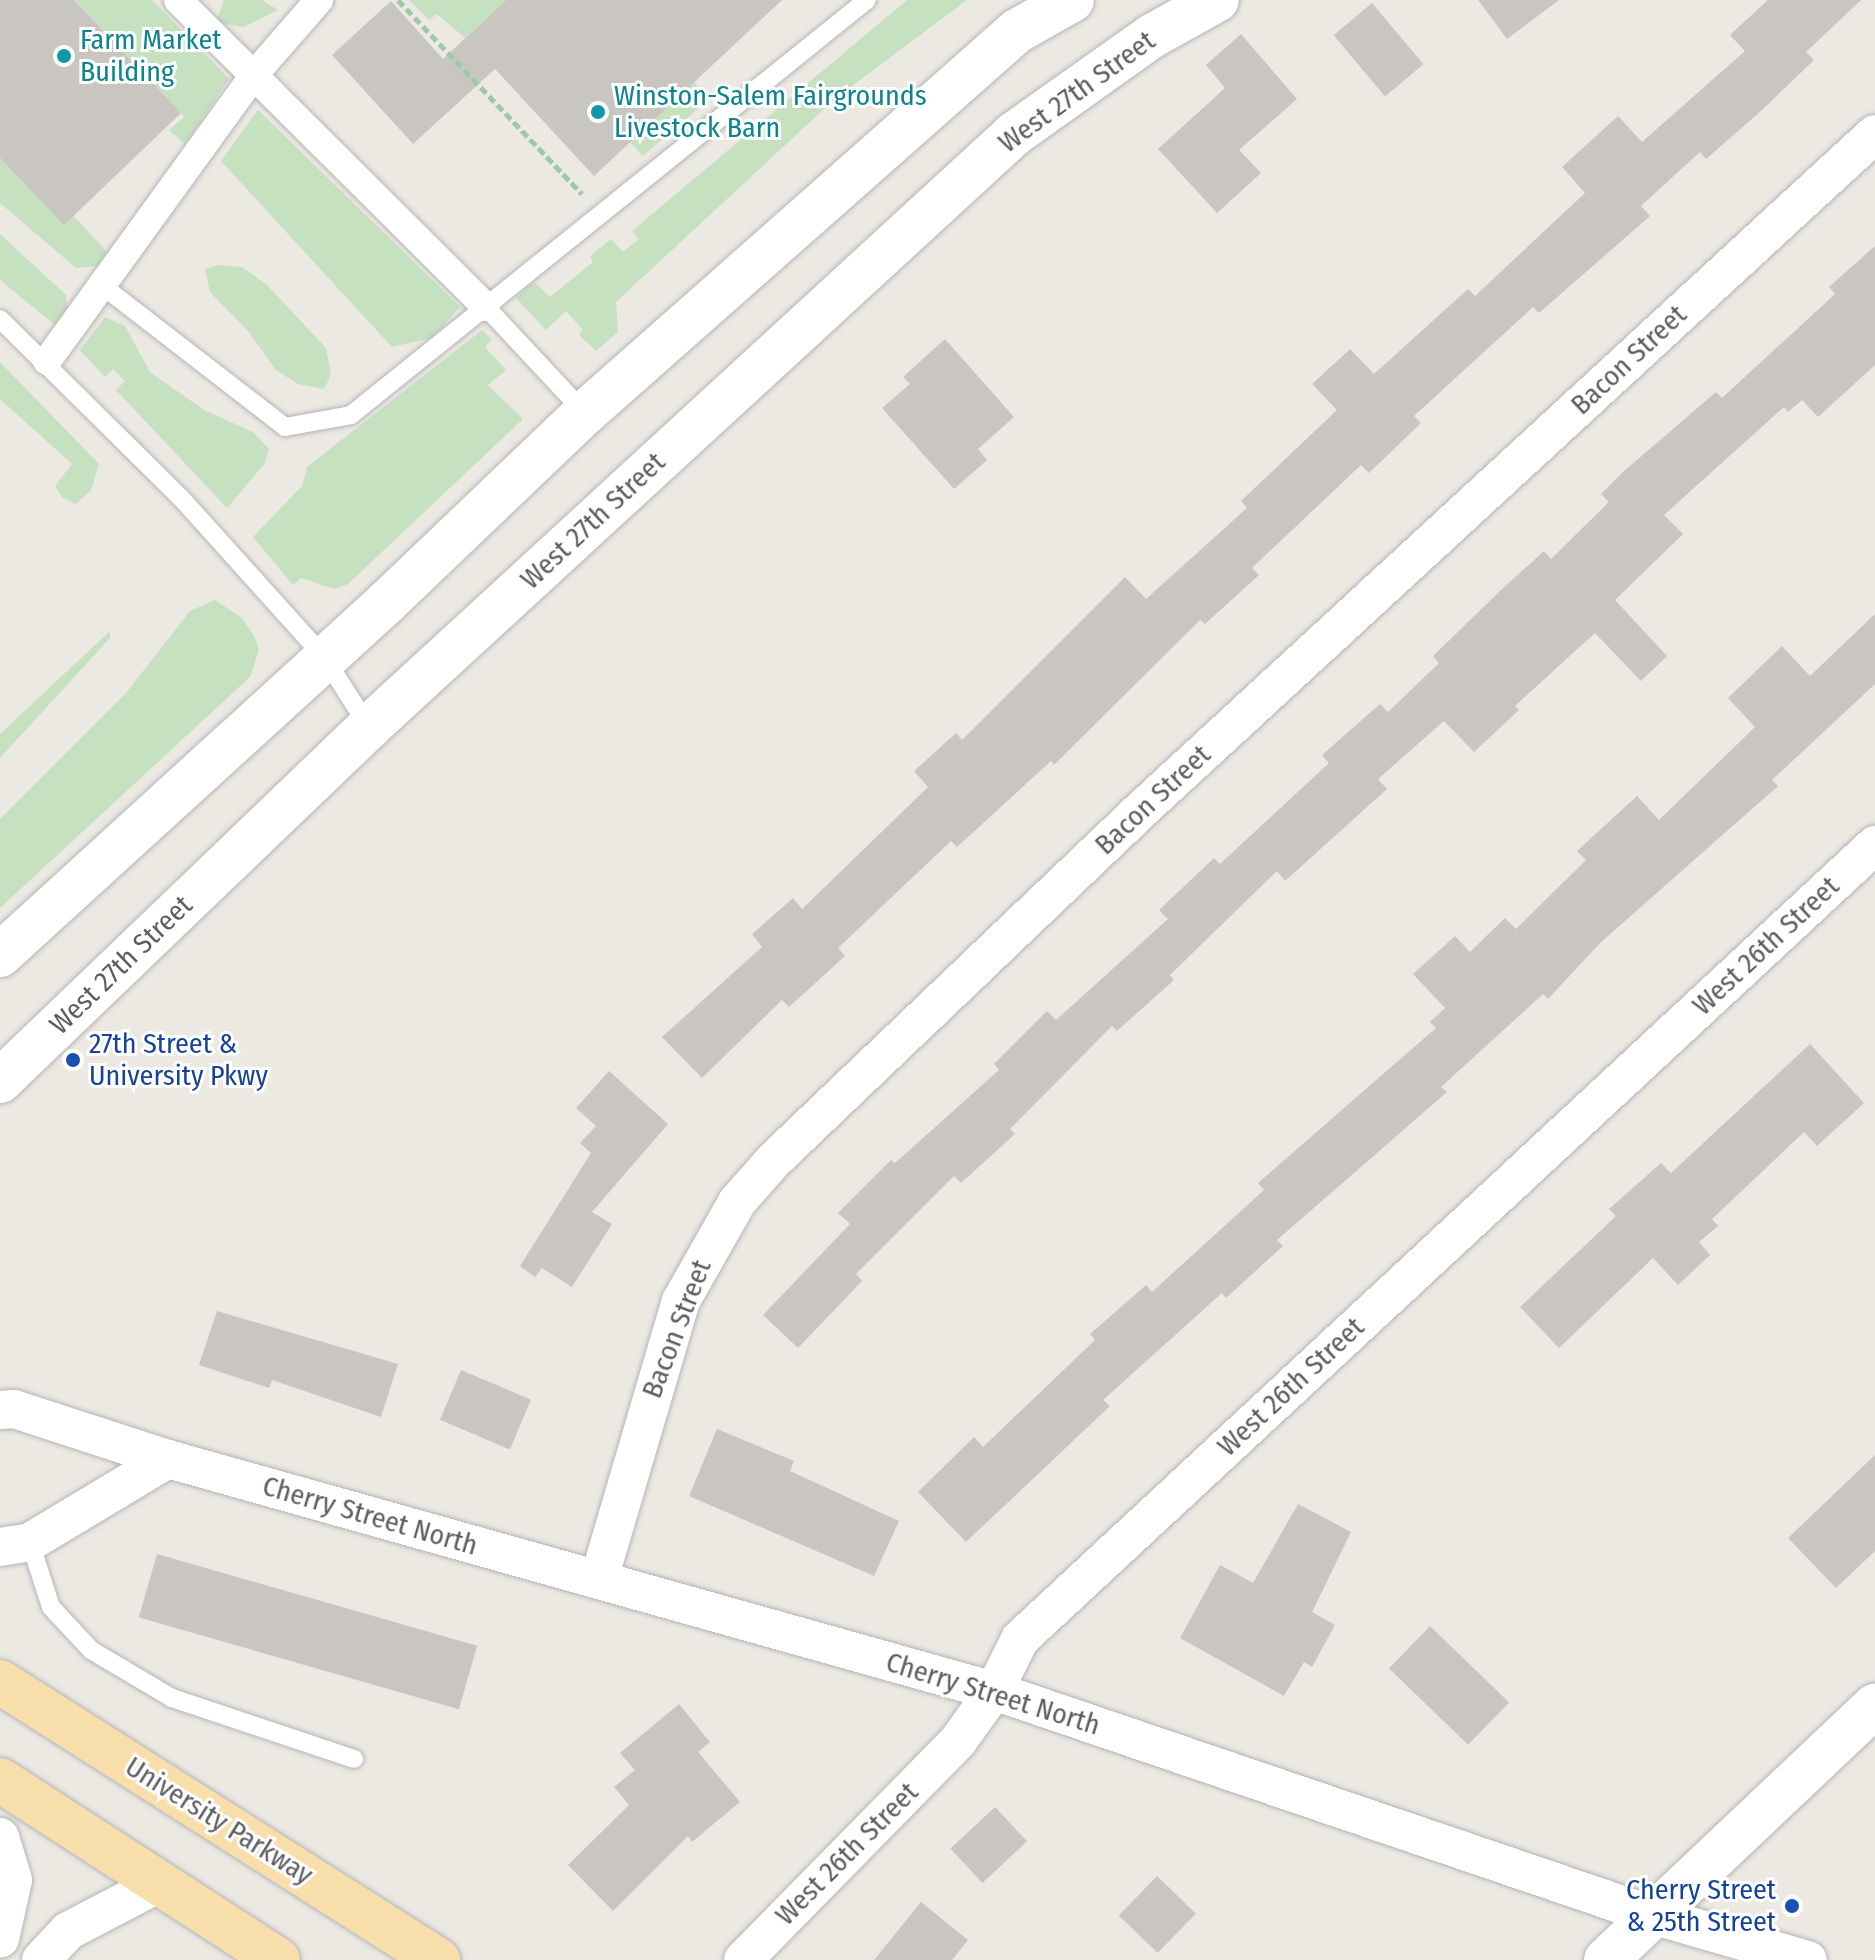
<!DOCTYPE html>
<style>
body{margin:0}
#map{position:relative;width:1875px;height:1960px;overflow:hidden;background:#ece8e2;font-family:"Fira Sans Condensed",sans-serif}
div>[style]{position:absolute}
[style*='--x']{left:calc(var(--x)*1px);top:calc(var(--y)*1px);width:calc(var(--w)*1px);rotate:calc(var(--a)*1deg)}
.green>*{inset:0;background:#c6e1c0}
.building>*{inset:0;background:#c9c5c0;transform-origin:0 0}
.path>*{height:5px;margin-top:-2.5px;transform-origin:0;background:repeating-linear-gradient(90deg,#9ec9a2 0 8px,transparent 0 12px)}
.roads{filter:drop-shadow(0 0 2px #b2b5b8) drop-shadow(0 0 2px #b2b5b8)}
.service>*{height:18px;margin:-9px;padding:0 9px;transform-origin:9px;border-radius:9px;background:#fff}
.pedestrian>*{height:28px;margin:-14px;padding:0 14px;transform-origin:14px;border-radius:14px;background:#fff}
.minor>*{height:38px;margin:-19px;padding:0 19px;transform-origin:19px;border-radius:19px;background:#fff}
.tertiary>*{height:44px;margin:-22px;padding:0 22px;transform-origin:22px;border-radius:22px;background:#fff}
.primary>*{height:44px;margin:-22px;padding:0 22px;transform-origin:22px;border-radius:22px;background:#f8deab}
.dots>*{width:22px;height:22px;translate:-50% -50%;box-sizing:border-box;border:4px solid #fff;border-radius:50%}
span{translate:-50% -50%;white-space:nowrap;text-align:center;line-height:1.15;-webkit-text-stroke:6px #fff;paint-order:stroke}
.culture-label{font-size:28px;color:#0d838f}
.left{translate:0 -50%;text-align:left}
.street-label{font-size:28px;color:#5a5e61}
.transit-label{font-size:28px;color:#164399}
.right{translate:-100% -50%;text-align:right}
</style>
<div id="map">
<div class="green">
<div style="clip-path:polygon(74px 0,152px 0,229px 79px,185px 144px,169px 130px,184px 117px,181px 113px)"></div>
<div style="clip-path:polygon(224px 0,262px 0,278px 10px,244px 27px,224px 24px,217px 18px)"></div>
<div style="clip-path:polygon(409px 0,506px 0,465px 38px,437px 14px,429px 20px)"></div>
<div style="clip-path:polygon(907px 0,967px 0,836px 98px,616px 302px,618px 332px,596px 351px,579px 335px,583px 330px,566px 311px,546px 330px,516px 298px,534px 282px,550px 297px,593px 262px,590px 256px,611px 239px,623px 252px,639px 239px,632px 231px)"></div>
<div style="clip-path:polygon(694px 82px,708px 100px,643px 156px,630px 142px)"></div>
<div style="clip-path:polygon(258px 110px,460px 307px,432px 338px,392px 347px,221px 161px)"></div>
<div style="clip-path:polygon(0 158px,65px 224px,74px 216px,107px 252px,97px 266px,76px 268px,0 203px)"></div>
<div style="clip-path:polygon(0 234px,66px 295px,67px 308px,55px 325px,0 280px)"></div>
<div style="clip-path:polygon(220px 265px,242px 267px,267px 285px,326px 348px,331px 375px,324px 389px,298px 384px,276px 370px,248px 331px,210px 292px,205px 269px)"></div>
<div style="clip-path:polygon(105px 317px,125px 326px,150px 372px,204px 410px,253px 432px,269px 449px,265px 463px,227px 508px,116px 390px,125px 381px,113px 369px,105px 377px,80px 350px)"></div>
<div style="clip-path:polygon(482px 330px,492px 339px,485px 347px,506px 370px,488px 385px,523px 419px,348px 584px,334px 589px,301px 578px,293px 585px,253px 537px,302px 486px,307px 467px)"></div>
<div style="clip-path:polygon(0 362px,99px 464px,91px 490px,76px 504px,62px 497px,55px 486px,72px 464px,0 399px)"></div>
<div style="clip-path:polygon(215px 600px,242px 618px,254px 636px,259px 650px,250px 677px,0 908px,0 819px,126px 693px,190px 611px)"></div>
<div style="clip-path:polygon(110px 631px,110px 638px,0 758px,0 734px)"></div>
</div>
<div class="building">
<div style="clip-path:polygon(0 0,74px 0,181px 113px,64px 225px,0 158px)"></div>
<div style="clip-path:polygon(506px 0,782px 0,594px 176px,495px 69px,413px 144px,332px 55px,391px 1px,443px 59px)"></div>
<div style="clip-path:polygon(1478px 0,1559px 0,1507px 39px)"></div>
<div style="clip-path:polygon(1768px 0,1861px 0,1806px 52px,1814px 60px,1762px 110px,1706px 159px,1700px 152px,1641px 206px,1650px 216px,1539px 313px,1533px 307px,1414px 416px,1421px 423px,1369px 473px,1361px 465px,1252px 568px,1259px 575px,1205px 624px,1200px 620px,1054px 765px,1051px 761px,957px 847px,951px 841px,838px 948px,845px 956px,789px 1007px,782px 1000px,702px 1078px,662px 1037px,762px 947px,752px 934px,793px 898px,802px 909px,928px 787px,914px 771px,956px 733px,962px 740px,1125px 577px,1146px 599px,1247px 508px,1241px 501px,1337px 410px,1312px 384px,1350px 349px,1374px 374px,1468px 289px,1475px 296px,1585px 193px,1562px 167px,1618px 116px,1642px 142px,1745px 51px,1730px 35px)"></div>
<div style="left:1372px;top:3px;width:80px;height:50px;rotate:50deg"></div>
<div style="clip-path:polygon(1241px 34px,1297px 99px,1239px 150px,1261px 173px,1217px 213px,1158px 149px,1225px 88px,1206px 65px)"></div>
<div style="clip-path:polygon(1875px 246px,1875px 365px,1818px 417px,1802px 400px,1788px 412px,1784px 407px,1664px 515px,1683px 534px,1615px 600px,1667px 656px,1641px 681px,1595px 633px,1515px 706px,1519px 710px,1474px 752px,1444px 721px,1378px 779px,1387px 789px,1285px 881px,1277px 871px,1170px 975px,1174px 980px,1117px 1031px,1112px 1026px,1010px 1129px,1015px 1134px,961px 1183px,954px 1176px,856px 1274px,862px 1281px,798px 1348px,763px 1315px,850px 1224px,838px 1213px,891px 1160px,895px 1163px,999px 1070px,994px 1064px,1047px 1011px,1056px 1020px,1168px 919px,1159px 910px,1214px 858px,1220px 864px,1329px 763px,1322px 755px,1380px 704px,1388px 712px,1439px 663px,1433px 656px,1501px 590px,1544px 551px,1551px 559px,1609px 502px,1601px 494px,1623px 472px,1716px 392px,1722px 398px,1835px 294px,1829px 287px)"></div>
<div style="clip-path:polygon(945px 339px,1014px 417px,978px 449px,987px 460px,954px 489px,882px 408px,910px 384px,903px 377px)"></div>
<div style="clip-path:polygon(1875px 614px,1875px 684px,1772px 780px,1778px 786px,1600px 943px,1548px 999px,1543px 994px,1441px 1087px,1447px 1092px,1277px 1240px,1283px 1246px,1226px 1298px,1222px 1293px,1103px 1400px,1110px 1406px,966px 1542px,918px 1492px,974px 1437px,983px 1447px,1095px 1340px,1090px 1334px,1146px 1285px,1152px 1292px,1264px 1190px,1258px 1183px,1436px 1028px,1430px 1022px,1445px 1008px,1413px 974px,1455px 936px,1470px 952px,1505px 918px,1516px 929px,1586px 860px,1577px 851px,1637px 796px,1659px 820px,1755px 727px,1728px 698px,1782px 646px,1810px 676px)"></div>
<div style="clip-path:polygon(1810px 1044px,1864px 1103px,1817px 1146px,1804px 1132px,1712px 1219px,1718px 1226px,1699px 1242px,1710px 1255px,1678px 1285px,1653px 1258px,1559px 1348px,1520px 1307px,1616px 1216px,1609px 1209px,1661px 1163px,1671px 1173px)"></div>
<div style="clip-path:polygon(609px 1071px,668px 1124px,592px 1212px,612px 1224px,572px 1287px,542px 1268px,535px 1277px,520px 1266px,591px 1153px,580px 1143px,596px 1126px,576px 1108px)"></div>
<div style="clip-path:polygon(217px 1311px,398px 1364px,381px 1417px,272px 1380px,269px 1388px,199px 1365px)"></div>
<div style="left:461px;top:1370px;width:76px;height:54px;rotate:23deg"></div>
<div style="clip-path:polygon(717px 1429px,794px 1461px,790px 1471px,899px 1521px,874px 1576px,689px 1496px)"></div>
<div style="clip-path:polygon(1875px 1455px,1875px 1551px,1836px 1588px,1788px 1538px)"></div>
<div style="clip-path:polygon(1298px 1504px,1351px 1532px,1312px 1612px,1335px 1625px,1312px 1667px,1304px 1662px,1284px 1696px,1180px 1638px,1220px 1565px,1253px 1583px)"></div>
<div style="left:157px;top:1554px;width:333px;height:66px;rotate:16deg"></div>
<div style="left:1430px;top:1626px;width:110px;height:59px;rotate:44deg"></div>
<div style="clip-path:polygon(679px 1704px,710px 1742px,698px 1752px,740px 1802px,692px 1842px,688px 1836px,613px 1911px,568px 1865px,629px 1805px,614px 1787px,635px 1770px,620px 1753px)"></div>
<div style="left:995px;top:1807px;width:47px;height:61px;rotate:47deg"></div>
<div style="left:1157px;top:1876px;width:54px;height:55px;rotate:44deg"></div>
<div style="clip-path:polygon(921px 1902px,968px 1940px,952px 1960px,874px 1960px)"></div>
</div>
<div class="path">
<div style="--x:398;--y:0;--w:267;--a:46.5"></div>
</div>
<div class="roads">
<div class="service">
<div style="--x:104;--y:287;--w:229;--a:37.7"></div>
<div style="--x:285;--y:427;--w:67;--a:-10.3"></div>
<div style="--x:351;--y:415;--w:662;--a:-38.81"></div>
<div style="--x:486;--y:307;--w:145;--a:47"></div>
<div style="--x:0;--y:319;--w:255;--a:44.7"></div>
<div style="--x:181;--y:498;--w:214;--a:48"></div>
<div style="--x:324;--y:657;--w:83;--a:57.3"></div>
<div style="--x:30;--y:1542;--w:68;--a:72.1"></div>
<div style="--x:51;--y:1607;--w:59;--a:47.1"></div>
<div style="--x:91;--y:1650;--w:94;--a:30.7"></div>
<div style="--x:172;--y:1698;--w:192;--a:18.5"></div>
</div>
<div class="pedestrian">
<div style="--x:178;--y:0;--w:435;--a:44.9"></div>
<div style="--x:47;--y:361;--w:352;--a:-54.1"></div>
<div style="--x:253;--y:76;--w:101;--a:-49"></div>
</div>
<div class="minor">
<div style="--x:0;--y:1410;--w:14;--a:-4"></div>
<div style="--x:14;--y:1409;--w:162;--a:18"></div>
<div style="--x:168;--y:1459;--w:858;--a:15.69"></div>
<div style="--x:994;--y:1691;--w:695;--a:18.8"></div>
<div style="--x:1652;--y:1915;--w:162;--a:16.1"></div>
<div style="--x:0;--y:1547;--w:30;--a:-9"></div>
<div style="--x:30;--y:1542;--w:161;--a:-31"></div>
<div style="--x:599;--y:1579;--w:290;--a:-73.6"></div>
<div style="--x:681;--y:1301;--w:114;--a:-60.5"></div>
<div style="--x:737;--y:1202;--w:56;--a:-48.6"></div>
<div style="--x:774;--y:1160;--w:506;--a:-43.64"></div>
<div style="--x:1140;--y:811;--w:999;--a:-42.65"></div>
<div style="--x:0;--y:1837;--w:45;--a:73.2"></div>
<div style="--x:13;--y:1880;--w:60;--a:102.4"></div>
<div style="--x:41;--y:1960;--w:40;--a:-47"></div>
<div style="--x:68;--y:1931;--w:102;--a:-27.6"></div>
<div style="--x:743;--y:1960;--w:307;--a:-45.5"></div>
<div style="--x:958;--y:1741;--w:62;--a:-54.2"></div>
<div style="--x:994;--y:1691;--w:58;--a:-63.4"></div>
<div style="--x:1020;--y:1639;--w:1167;--a:-42.88"></div>
</div>
<div class="tertiary">
<div style="--x:0;--y:955;--w:525;--a:-42.38"></div>
<div style="--x:388;--y:601;--w:272;--a:-43.7"></div>
<div style="--x:585;--y:413;--w:577;--a:-41.49"></div>
<div style="--x:1017;--y:31;--w:63;--a:-29.4"></div>
<div style="--x:0;--y:1081;--w:511;--a:-43.81"></div>
<div style="--x:369;--y:727;--w:876;--a:-42.59"></div>
<div style="--x:1014;--y:134;--w:169;--a:-35.4"></div>
<div style="--x:1152;--y:36;--w:74;--a:-29"></div>
<div style="--x:1606;--y:1960;--w:370;--a:-43.4"></div>
</div>
<div class="primary">
<div style="--x:0;--y:1682;--w:519;--a:32.4"></div>
<div style="--x:0;--y:1780;--w:331;--a:32.9"></div>
</div>
</div>
<div class="dots">
<div style="left:64px;top:56px;background:#0f9aa8"></div>
<div style="left:598px;top:112px;background:#0f9aa8"></div>
<div style="left:73px;top:1060px;background:#1a4fb4"></div>
<div style="left:1792px;top:1906px;background:#1a4fb4"></div>
</div>
<div class="culture-label">
<span class="left" style="left:80px;top:56px">Farm Market<br>Building</span>
<span class="left" style="left:614px;top:112px">Winston-Salem Fairgrounds<br>Livestock Barn</span>
</div>
<div class="street-label">
<span style="left:1077px;top:92px;rotate:-36deg">West 27th Street</span>
<span style="left:1629px;top:360px;rotate:-43deg">Bacon Street</span>
<span style="left:593px;top:521px;rotate:-43deg">West 27th Street</span>
<span style="left:1153px;top:800px;rotate:-43deg">Bacon Street</span>
<span style="left:1766px;top:946px;rotate:-43deg">West 26th Street</span>
<span style="left:121px;top:965px;rotate:-44deg">West 27th Street</span>
<span style="left:677px;top:1329px;rotate:-69deg">Bacon Street</span>
<span style="left:1291px;top:1387px;rotate:-43deg">West 26th Street</span>
<span style="left:370px;top:1516px;rotate:16deg">Cherry Street North</span>
<span style="left:993px;top:1694px;rotate:17deg">Cherry Street North</span>
<span style="left:219px;top:1821px;rotate:32deg">University Parkway</span>
<span style="left:847px;top:1854px;rotate:-45deg">West 26th Street</span>
</div>
<div class="transit-label">
<span class="left" style="left:89px;top:1060px">27th Street &amp;<br>University Pkwy</span>
<span class="right" style="left:1776px;top:1906px">Cherry Street<br>&amp; 25th Street</span>
</div>
</div>
